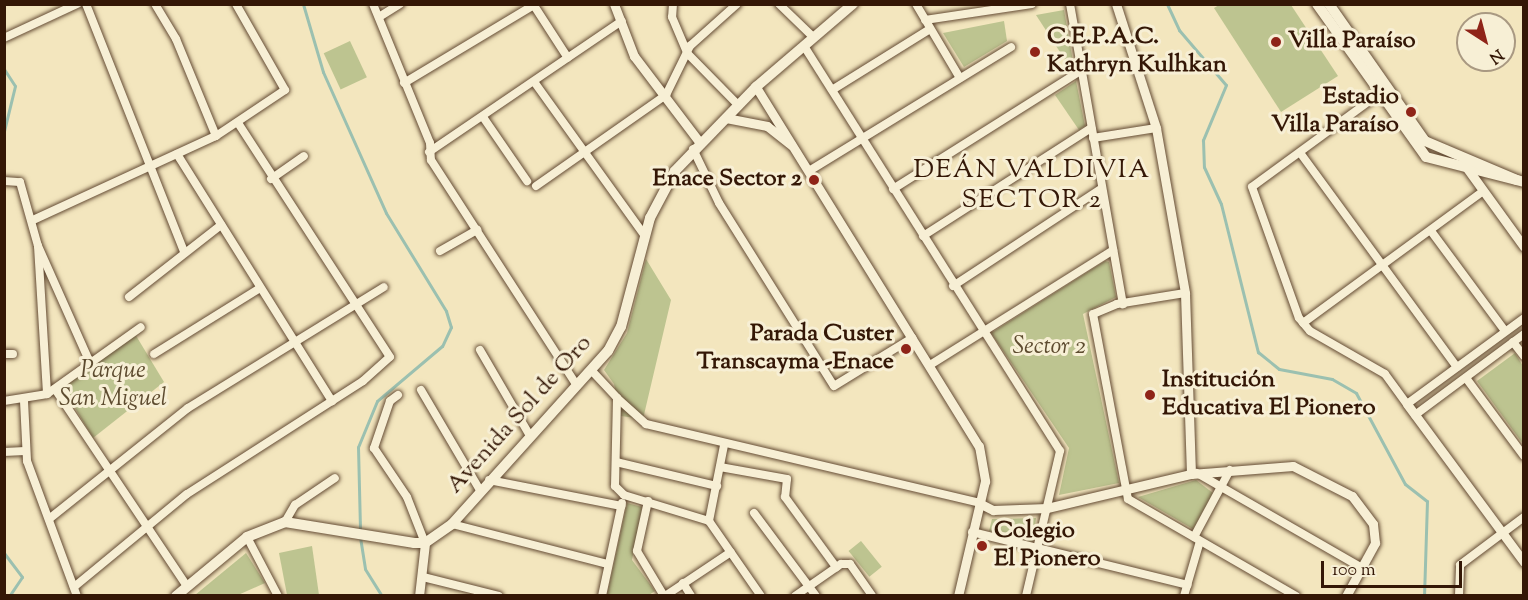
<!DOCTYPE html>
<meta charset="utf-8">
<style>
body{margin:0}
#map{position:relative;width:1528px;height:600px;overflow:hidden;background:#f3e6be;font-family:"Sorts Mill Goudy",serif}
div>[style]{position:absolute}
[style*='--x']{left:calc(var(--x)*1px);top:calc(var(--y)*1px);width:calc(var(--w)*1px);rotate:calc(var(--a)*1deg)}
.green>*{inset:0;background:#bdc490;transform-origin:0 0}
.stream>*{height:3px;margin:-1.5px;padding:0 1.5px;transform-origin:1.5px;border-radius:1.5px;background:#9bc0b0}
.roads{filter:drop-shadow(0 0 2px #644b34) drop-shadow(0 0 2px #644b34)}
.minor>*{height:8px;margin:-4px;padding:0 4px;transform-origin:4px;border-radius:4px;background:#f7efd5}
.tertiary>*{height:9px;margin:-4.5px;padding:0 4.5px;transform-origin:4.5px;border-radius:4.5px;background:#f7efd5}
.secondary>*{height:10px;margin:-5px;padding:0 5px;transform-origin:5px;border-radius:5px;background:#f7efd5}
.dots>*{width:16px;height:16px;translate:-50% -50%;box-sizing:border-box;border:3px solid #f7efd5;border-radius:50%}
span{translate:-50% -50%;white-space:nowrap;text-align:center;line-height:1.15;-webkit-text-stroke:6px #f7efd5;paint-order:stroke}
.poi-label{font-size:24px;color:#341706;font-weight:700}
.left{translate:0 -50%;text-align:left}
.right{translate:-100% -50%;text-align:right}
.park-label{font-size:24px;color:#5d4b2f;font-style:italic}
.street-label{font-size:24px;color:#341706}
.neighbourhood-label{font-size:26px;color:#341706;letter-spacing:1.5px}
.frame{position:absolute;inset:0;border:6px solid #341706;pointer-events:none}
.north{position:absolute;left:1456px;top:12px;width:60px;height:60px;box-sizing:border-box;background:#f7efd5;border:2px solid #a99982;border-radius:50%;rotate:144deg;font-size:16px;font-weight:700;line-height:24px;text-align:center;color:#341706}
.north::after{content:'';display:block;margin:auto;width:21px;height:27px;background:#8f2418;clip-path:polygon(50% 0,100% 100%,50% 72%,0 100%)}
.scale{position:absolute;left:1321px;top:561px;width:141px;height:27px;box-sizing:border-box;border:3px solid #341706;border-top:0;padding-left:8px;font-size:18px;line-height:21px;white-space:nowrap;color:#341706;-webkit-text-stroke:4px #f7efd5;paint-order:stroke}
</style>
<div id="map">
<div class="green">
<div style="clip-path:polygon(1219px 5px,1291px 5px,1338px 76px,1281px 112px,1214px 8px)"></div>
<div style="clip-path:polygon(1064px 10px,1074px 67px,1071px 69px,1036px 15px)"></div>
<div style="clip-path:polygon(1004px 21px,1007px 41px,964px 67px,943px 33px)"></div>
<div style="left:350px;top:41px;width:40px;height:29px;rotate:65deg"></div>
<div style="clip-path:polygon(1076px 81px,1085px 126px,1079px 130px,1055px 95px)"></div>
<div style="clip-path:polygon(646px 259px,671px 300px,643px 419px,621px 416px,614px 384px,604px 370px,627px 333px)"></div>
<div style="clip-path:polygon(1105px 261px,1109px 262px,1116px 297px,1083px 314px,1119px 483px,1059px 495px,1069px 448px,991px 333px)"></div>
<div style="clip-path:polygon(135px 334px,164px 382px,93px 438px,63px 388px)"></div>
<div style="clip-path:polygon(1515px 353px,1523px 366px,1523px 444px,1477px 381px)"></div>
<div style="clip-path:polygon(1196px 480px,1213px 493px,1193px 529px,1138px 497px)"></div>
<div style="clip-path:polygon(627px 503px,642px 507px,632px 560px,655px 591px,649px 595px,607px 595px)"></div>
<div style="clip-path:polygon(1036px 518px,1033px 542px,989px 531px,992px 519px)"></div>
<div style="left:861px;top:541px;width:33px;height:16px;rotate:51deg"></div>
<div style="clip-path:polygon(312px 546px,319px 595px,287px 595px,279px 553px)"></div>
<div style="clip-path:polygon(246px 553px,265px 583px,238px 595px,195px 595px)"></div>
</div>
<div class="stream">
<div style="--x:303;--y:4;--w:71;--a:73.6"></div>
<div style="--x:323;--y:72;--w:154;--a:65.9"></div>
<div style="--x:386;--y:213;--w:115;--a:58.5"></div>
<div style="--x:446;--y:311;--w:17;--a:73"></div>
<div style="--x:451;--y:327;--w:21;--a:115"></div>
<div style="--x:442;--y:346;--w:85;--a:139.8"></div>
<div style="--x:377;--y:401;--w:50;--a:112.4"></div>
<div style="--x:358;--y:447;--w:83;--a:88.6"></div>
<div style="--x:1167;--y:4;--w:29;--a:65"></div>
<div style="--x:1179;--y:30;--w:72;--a:49.5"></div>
<div style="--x:1226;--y:85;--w:60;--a:112.7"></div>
<div style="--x:1203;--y:140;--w:27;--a:88"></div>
<div style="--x:1204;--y:167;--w:41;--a:65.3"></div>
<div style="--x:1221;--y:204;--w:153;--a:76"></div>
<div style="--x:1258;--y:352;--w:27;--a:39"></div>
<div style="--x:1279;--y:369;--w:54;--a:10.7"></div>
<div style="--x:1332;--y:379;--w:28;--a:30"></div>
<div style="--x:1356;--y:393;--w:103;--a:61.7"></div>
<div style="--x:1405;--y:484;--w:28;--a:38"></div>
<div style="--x:1427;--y:501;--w:95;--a:91.8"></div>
<div style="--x:4;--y:69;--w:20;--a:57"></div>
<div style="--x:15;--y:86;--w:46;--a:103.7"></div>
<div style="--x:360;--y:537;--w:32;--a:81"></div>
<div style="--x:365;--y:569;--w:32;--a:58"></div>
<div style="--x:4;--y:553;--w:30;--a:53"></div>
<div style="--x:22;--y:577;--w:23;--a:124"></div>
</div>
<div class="roads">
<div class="minor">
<div style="--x:86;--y:4;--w:267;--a:68.4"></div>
<div style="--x:155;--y:4;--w:41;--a:59"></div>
<div style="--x:176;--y:39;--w:105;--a:67.6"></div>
<div style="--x:373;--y:4;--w:150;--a:67.7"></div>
<div style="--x:430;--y:143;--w:17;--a:87"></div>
<div style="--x:431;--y:160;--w:269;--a:57.1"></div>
<div style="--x:533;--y:4;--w:64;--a:57.1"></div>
<div style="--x:673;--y:4;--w:13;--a:94"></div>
<div style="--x:672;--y:17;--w:39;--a:67"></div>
<div style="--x:687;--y:53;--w:74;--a:45.5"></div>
<div style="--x:779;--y:4;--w:47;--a:44.1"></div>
<div style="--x:916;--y:4;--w:86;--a:59.3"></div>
<div style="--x:1070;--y:4;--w:305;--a:80"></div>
<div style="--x:379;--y:17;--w:25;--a:-32"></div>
<div style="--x:925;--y:20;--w:108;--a:-8.5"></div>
<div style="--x:4;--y:38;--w:81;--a:-25"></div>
<div style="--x:804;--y:46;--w:479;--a:57.7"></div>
<div style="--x:1060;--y:451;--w:149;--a:103.2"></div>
<div style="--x:404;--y:83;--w:152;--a:-31"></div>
<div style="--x:535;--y:83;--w:188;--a:54.3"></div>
<div style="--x:832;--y:90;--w:115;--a:-31.9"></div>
<div style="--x:1383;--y:91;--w:162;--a:143.8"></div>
<div style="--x:1252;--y:187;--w:139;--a:70.3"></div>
<div style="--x:1299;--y:318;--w:17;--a:50"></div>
<div style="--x:1310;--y:331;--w:86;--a:29.8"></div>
<div style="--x:1385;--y:374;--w:37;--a:54"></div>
<div style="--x:1407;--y:404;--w:145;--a:-36.3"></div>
<div style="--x:483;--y:117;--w:78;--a:55.5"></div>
<div style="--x:1093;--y:138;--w:64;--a:-9"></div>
<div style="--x:693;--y:149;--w:60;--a:64.3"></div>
<div style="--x:719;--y:203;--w:216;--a:57.9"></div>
<div style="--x:834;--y:386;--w:92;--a:-31.6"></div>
<div style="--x:429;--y:152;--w:233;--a:-34.2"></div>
<div style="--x:177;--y:154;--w:292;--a:57.9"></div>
<div style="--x:1301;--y:154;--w:264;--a:53.8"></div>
<div style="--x:809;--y:171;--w:237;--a:-31.5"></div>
<div style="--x:271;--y:179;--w:40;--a:-34.9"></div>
<div style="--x:4;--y:181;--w:16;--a:4"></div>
<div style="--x:20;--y:182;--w:66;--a:74.3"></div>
<div style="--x:38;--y:246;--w:128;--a:66"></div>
<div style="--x:536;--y:186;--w:159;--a:-35"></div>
<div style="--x:666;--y:95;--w:55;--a:-63.9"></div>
<div style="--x:690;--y:46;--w:63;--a:-41.8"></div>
<div style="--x:893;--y:189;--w:223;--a:-32.2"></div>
<div style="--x:33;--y:220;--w:201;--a:-24.7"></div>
<div style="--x:216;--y:136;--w:83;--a:-33.7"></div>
<div style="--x:285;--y:90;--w:99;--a:-119.7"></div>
<div style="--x:1431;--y:231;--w:124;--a:53.5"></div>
<div style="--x:923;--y:236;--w:200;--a:-32.7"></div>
<div style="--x:38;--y:246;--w:148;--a:86.5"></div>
<div style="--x:440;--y:251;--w:43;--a:-29.6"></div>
<div style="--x:953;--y:286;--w:178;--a:-33.3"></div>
<div style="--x:1185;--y:293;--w:69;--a:170.8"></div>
<div style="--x:1117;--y:304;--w:26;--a:157"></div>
<div style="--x:1093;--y:314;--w:188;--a:79.3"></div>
<div style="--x:1128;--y:499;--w:194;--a:30"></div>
<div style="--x:129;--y:297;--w:117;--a:-38"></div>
<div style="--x:1303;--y:323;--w:222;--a:-36.2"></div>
<div style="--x:1513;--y:342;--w:18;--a:52"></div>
<div style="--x:480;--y:350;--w:99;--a:59.8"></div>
<div style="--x:4;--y:354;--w:9;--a:0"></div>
<div style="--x:154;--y:354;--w:125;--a:-31.9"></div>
<div style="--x:930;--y:365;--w:216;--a:-32.1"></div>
<div style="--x:592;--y:371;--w:37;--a:47"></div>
<div style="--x:617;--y:398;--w:88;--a:91.3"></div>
<div style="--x:615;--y:486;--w:13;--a:45"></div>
<div style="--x:624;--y:495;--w:89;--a:17"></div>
<div style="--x:709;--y:521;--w:91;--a:55.3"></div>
<div style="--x:1466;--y:378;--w:97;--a:53.4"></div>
<div style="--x:55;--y:389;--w:237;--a:56.2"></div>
<div style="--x:421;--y:390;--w:116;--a:59.5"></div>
<div style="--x:398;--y:395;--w:10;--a:143"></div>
<div style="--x:390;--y:401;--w:50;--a:108.8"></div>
<div style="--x:374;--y:448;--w:59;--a:56"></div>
<div style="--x:407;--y:497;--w:49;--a:68.6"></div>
<div style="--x:617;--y:398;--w:39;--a:42"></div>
<div style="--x:646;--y:424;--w:342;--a:13.3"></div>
<div style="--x:4;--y:401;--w:44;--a:-9.2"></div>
<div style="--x:47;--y:394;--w:115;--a:-35.5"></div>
<div style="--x:24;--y:401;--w:60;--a:87.1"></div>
<div style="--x:27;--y:461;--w:144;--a:69.7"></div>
<div style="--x:1415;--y:415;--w:136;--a:-36.6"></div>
<div style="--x:4;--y:452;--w:21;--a:-3"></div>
<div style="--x:616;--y:462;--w:104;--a:13.4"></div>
<div style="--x:720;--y:467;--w:68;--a:10.2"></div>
<div style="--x:787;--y:479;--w:18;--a:96"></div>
<div style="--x:785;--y:497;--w:87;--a:53.9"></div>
<div style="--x:1197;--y:473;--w:190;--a:29.9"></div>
<div style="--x:489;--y:480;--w:135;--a:11.1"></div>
<div style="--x:648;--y:501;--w:51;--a:102.4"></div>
<div style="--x:637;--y:551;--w:52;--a:59"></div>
<div style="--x:754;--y:513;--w:104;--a:53.2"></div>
<div style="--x:49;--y:519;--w:178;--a:-38.6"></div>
<div style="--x:188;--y:408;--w:230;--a:-31.7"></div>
<div style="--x:709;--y:521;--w:77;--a:-78.8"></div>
<div style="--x:285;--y:522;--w:20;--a:-60"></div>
<div style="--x:295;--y:505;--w:48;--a:-34"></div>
<div style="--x:452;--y:524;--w:161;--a:14.4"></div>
<div style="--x:972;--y:532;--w:222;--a:13.8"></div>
<div style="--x:247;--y:537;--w:67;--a:62.3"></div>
<div style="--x:1194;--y:537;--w:76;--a:-61.8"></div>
<div style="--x:423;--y:577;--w:78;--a:14"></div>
<div style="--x:683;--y:583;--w:15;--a:58"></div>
<div style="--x:74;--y:587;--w:146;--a:-39.5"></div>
<div style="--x:187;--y:494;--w:209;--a:-32.7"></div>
<div style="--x:363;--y:381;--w:36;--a:-42"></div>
<div style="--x:390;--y:357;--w:279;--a:-123"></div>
<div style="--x:602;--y:596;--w:95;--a:-77.9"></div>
<div style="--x:665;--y:596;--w:79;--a:-33.7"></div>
<div style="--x:795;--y:596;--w:56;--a:-34.8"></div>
<div style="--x:841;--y:564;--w:9;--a:0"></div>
<div style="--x:850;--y:564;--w:39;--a:55"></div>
<div style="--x:1184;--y:596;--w:57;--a:-73.8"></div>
<div style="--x:1459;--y:596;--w:31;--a:-88"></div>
<div style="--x:1460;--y:565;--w:80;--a:-36.9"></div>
</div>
<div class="tertiary">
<div style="--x:614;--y:4;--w:56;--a:69"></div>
<div style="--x:634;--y:56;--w:109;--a:52.8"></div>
<div style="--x:1116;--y:4;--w:130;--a:72.1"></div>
<div style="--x:1156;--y:128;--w:168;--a:80"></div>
<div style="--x:1185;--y:293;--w:181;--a:88.1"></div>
<div style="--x:756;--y:87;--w:423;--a:58.2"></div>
<div style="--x:979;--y:446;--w:36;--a:80"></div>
<div style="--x:985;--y:481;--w:118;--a:103.2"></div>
<div style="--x:726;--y:118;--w:42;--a:11"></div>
<div style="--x:767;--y:126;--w:31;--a:38"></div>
<div style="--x:1464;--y:164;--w:102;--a:54.1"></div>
<div style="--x:1407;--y:404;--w:197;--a:53.5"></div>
<div style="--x:979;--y:503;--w:16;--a:27"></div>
<div style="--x:993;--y:510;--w:54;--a:-2.1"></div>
<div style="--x:1047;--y:508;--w:148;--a:-13.3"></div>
<div style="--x:1191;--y:474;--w:102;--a:-4.5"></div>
<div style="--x:1293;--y:466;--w:66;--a:27"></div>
<div style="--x:1352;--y:496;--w:35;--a:53"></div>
<div style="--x:1373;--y:524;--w:19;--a:84"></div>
<div style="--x:1375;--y:543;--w:60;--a:118.7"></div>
<div style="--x:419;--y:596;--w:53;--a:-83.5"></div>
</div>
<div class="secondary">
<div style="--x:1317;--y:4;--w:188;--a:54.5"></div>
<div style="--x:1426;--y:157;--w:101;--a:14.3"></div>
<div style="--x:1329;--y:4;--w:167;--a:55"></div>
<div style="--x:1425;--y:141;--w:100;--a:23"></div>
<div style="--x:176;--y:596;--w:92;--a:-39.7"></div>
<div style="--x:247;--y:537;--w:41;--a:-21.5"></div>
<div style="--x:285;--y:522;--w:131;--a:9.2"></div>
<div style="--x:414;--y:543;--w:11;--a:0"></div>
<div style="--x:425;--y:543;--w:33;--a:-35"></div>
<div style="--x:452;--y:524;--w:233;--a:-48"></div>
<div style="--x:608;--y:351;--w:27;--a:-62"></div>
<div style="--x:621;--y:327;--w:113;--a:-75.1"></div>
<div style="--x:650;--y:218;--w:53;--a:-62"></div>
<div style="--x:675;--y:171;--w:117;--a:-46"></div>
<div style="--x:756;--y:87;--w:128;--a:-40.6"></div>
</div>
</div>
<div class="dots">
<div style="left:1276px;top:42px;background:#8f2418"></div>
<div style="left:1035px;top:52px;background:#8f2418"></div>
<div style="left:1411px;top:112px;background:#8f2418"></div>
<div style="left:814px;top:180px;background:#8f2418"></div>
<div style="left:906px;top:349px;background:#8f2418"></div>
<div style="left:1150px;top:395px;background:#8f2418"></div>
<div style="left:982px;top:546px;background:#8f2418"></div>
</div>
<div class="poi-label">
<span class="left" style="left:1047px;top:52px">C.E.P.A.C.<br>Kathryn Kulhkan</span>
<span class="left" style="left:1288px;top:42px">Villa Paraíso</span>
<span class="right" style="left:1399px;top:112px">Estadio<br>Villa Paraíso</span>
<span class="right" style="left:802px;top:180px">Enace Sector 2</span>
<span class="right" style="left:894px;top:349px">Parada Custer<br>Transcayma -Enace</span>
<span class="left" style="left:1162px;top:395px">Institución<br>Educativa El Pionero</span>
<span class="left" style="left:994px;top:546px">Colegio<br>El Pionero</span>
</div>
<div class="park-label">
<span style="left:1049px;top:348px">Sector 2</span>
<span style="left:113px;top:386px">Parque<br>San Miguel</span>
</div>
<div class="street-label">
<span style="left:520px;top:415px;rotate:-48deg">Avenida Sol de Oro</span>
</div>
<div class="neighbourhood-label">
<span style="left:1032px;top:186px">DEÁN VALDIVIA<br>SECTOR 2</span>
</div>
<div class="frame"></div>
<div class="north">N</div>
<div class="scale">100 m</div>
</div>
